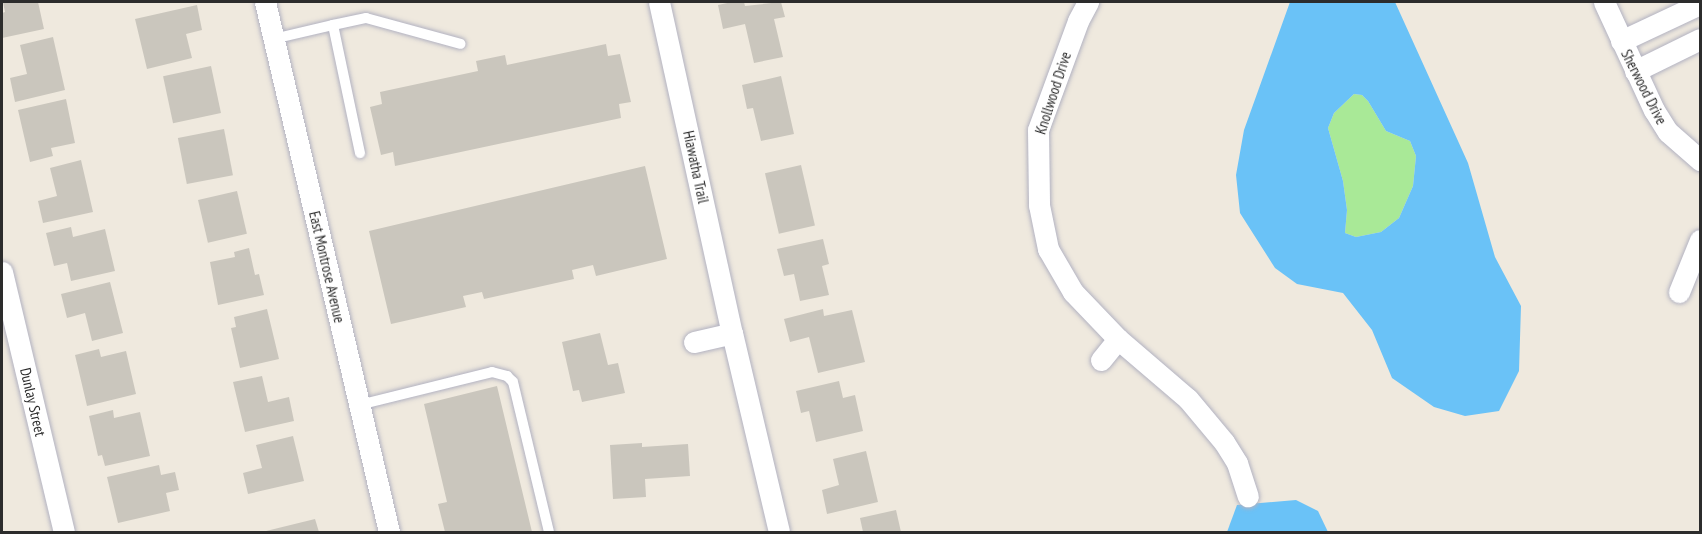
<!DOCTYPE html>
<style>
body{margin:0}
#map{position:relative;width:1702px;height:534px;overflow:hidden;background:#efe9de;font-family:"PT Sans Narrow",sans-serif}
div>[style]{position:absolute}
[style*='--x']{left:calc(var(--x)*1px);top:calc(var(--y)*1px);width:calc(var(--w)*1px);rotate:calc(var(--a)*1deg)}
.green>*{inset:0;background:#a9e997}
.water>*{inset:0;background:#6ac2f7}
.building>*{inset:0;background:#cac6bd;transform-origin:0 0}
.roads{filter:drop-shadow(0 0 2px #b2b2c1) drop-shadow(0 0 2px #b2b2c1)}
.lane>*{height:10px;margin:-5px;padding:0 5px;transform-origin:5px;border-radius:5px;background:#fff}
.street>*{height:21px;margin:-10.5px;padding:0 10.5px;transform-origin:10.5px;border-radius:10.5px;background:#fff}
span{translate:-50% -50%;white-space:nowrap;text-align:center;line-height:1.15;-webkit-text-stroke:4.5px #fff;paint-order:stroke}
.street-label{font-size:15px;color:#2c2c2c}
.frame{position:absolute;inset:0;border:3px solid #2c2c2c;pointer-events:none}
</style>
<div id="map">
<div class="green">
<div style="clip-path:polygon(1354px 94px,1362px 95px,1368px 101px,1386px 131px,1410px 141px,1416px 156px,1413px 186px,1399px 218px,1381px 232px,1356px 237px,1345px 233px,1347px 210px,1343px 181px,1328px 128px,1334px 113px)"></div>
</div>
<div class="water">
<div style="clip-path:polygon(evenodd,1290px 2px,1395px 2px,1468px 163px,1495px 257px,1521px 306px,1519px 371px,1499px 411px,1465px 416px,1434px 407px,1392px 378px,1372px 330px,1343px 293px,1297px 284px,1275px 268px,1240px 213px,1236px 175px,1244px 130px,1290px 2px,1354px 94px,1362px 95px,1368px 101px,1386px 131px,1410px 141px,1416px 156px,1413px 186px,1399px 218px,1381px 232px,1356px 237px,1345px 233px,1347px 210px,1343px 181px,1328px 128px,1334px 113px,1354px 94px)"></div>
<div style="clip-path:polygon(1296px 500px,1318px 511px,1328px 532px,1227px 532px,1237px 505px)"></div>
</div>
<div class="building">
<div style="clip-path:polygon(3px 2px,38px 2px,44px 29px,2px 38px,2px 13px,5px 12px)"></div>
<div style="clip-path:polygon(732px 2px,744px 2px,745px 6px,781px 2px,785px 17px,774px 19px,783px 57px,754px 63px,745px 24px,723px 29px,718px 5px)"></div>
<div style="clip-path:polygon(197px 5px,202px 30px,186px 34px,192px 58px,147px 69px,135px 19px)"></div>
<div style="clip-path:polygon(53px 37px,65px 90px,15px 102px,10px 78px,27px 74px,20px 45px)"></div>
<div style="clip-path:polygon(606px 44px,608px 56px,620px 54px,631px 102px,619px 104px,621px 118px,395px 166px,393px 152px,381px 155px,370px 107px,382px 104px,380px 92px,478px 71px,476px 61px,505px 55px,507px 65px)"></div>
<div style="left:211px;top:66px;width:48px;height:49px;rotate:78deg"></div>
<div style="clip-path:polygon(781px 76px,794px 134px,761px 141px,753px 108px,747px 109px,742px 85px)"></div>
<div style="clip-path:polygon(66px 99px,75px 143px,51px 148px,53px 156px,30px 162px,18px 110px)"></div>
<div style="left:224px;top:129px;width:47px;height:47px;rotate:79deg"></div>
<div style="clip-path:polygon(81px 160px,93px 212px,43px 223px,38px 201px,57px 196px,50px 168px)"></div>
<div style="left:801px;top:165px;width:62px;height:37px;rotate:77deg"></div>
<div style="clip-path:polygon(645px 166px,667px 259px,596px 276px,593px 265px,572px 270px,574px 279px,484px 299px,482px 292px,463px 296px,466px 307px,391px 324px,369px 231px)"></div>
<div style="left:237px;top:191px;width:44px;height:40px;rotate:77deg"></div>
<div style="clip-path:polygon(71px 227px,73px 237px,105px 229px,115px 271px,71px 281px,67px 263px,54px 266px,46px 233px)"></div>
<div style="clip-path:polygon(823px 239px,829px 264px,822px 266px,829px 295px,800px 301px,794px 274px,784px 276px,777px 249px)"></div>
<div style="clip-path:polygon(249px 248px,255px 275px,259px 274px,264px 295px,218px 305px,210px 262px,235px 257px,234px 252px)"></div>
<div style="clip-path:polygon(110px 282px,123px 333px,92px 341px,85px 313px,67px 318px,61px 294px)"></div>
<div style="clip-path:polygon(267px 309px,279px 359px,240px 368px,231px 328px,236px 327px,234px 317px)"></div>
<div style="clip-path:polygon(823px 309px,824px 316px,852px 310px,865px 362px,818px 373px,809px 337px,790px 342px,784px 319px)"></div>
<div style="clip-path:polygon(600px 333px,608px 365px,618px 363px,625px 393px,582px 402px,579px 390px,573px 391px,562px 342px)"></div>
<div style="clip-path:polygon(99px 349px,101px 357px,126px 351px,136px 394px,87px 406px,75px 355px)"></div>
<div style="clip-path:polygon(262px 376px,268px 402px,289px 397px,294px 421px,245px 432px,233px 382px)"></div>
<div style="clip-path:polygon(839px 381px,843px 398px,855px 395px,863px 431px,816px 442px,809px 411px,801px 413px,796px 391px)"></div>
<div style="clip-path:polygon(497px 386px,532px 532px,445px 532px,438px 504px,447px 502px,424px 404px)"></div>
<div style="clip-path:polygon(113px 410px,114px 418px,140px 412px,150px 456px,105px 466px,102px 455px,98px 456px,89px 416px)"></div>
<div style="clip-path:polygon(293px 436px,304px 481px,248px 494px,243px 473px,262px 468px,256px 445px)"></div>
<div style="clip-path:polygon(642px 443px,642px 447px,688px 444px,690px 476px,645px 479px,646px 497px,613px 499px,610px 445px)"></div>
<div style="clip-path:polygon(866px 451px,878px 502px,827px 514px,822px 490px,839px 485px,833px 459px)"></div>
<div style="clip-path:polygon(159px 465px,161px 475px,175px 472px,179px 490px,166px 493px,170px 511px,118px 523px,107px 477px)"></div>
<div style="clip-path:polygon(896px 510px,901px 532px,863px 532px,860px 518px)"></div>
<div style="clip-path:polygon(315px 519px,319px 532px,262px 532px)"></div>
</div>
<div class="roads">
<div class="lane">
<div style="--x:333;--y:25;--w:34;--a:-12"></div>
<div style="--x:366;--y:18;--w:98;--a:15.3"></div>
<div style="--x:273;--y:39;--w:62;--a:-13.1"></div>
<div style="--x:333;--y:25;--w:131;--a:78.1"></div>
<div style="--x:359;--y:405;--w:137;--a:-13.9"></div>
<div style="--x:492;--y:372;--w:16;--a:15"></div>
<div style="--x:507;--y:376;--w:8;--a:45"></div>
<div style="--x:513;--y:382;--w:154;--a:76.5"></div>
</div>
<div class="street">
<div style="--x:265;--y:2;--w:544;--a:76.83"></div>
<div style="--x:659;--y:2;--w:339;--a:77.6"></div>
<div style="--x:732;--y:333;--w:204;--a:76.7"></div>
<div style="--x:1088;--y:2;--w:21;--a:118"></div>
<div style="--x:1078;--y:21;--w:116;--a:110.2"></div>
<div style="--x:1038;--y:130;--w:75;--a:89.2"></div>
<div style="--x:1039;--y:205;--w:45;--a:78.4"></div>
<div style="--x:1048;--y:249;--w:50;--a:59.8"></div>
<div style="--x:1073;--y:292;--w:65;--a:46.2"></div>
<div style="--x:1118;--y:339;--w:92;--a:40.6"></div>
<div style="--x:1188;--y:399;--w:56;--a:50.1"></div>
<div style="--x:1224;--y:442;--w:25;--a:58"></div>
<div style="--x:1237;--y:463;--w:35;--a:72"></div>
<div style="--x:1604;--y:2;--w:119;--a:65.2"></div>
<div style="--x:1654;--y:110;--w:26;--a:58"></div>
<div style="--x:1668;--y:132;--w:43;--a:41.2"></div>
<div style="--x:1621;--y:41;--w:87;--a:-25.1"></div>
<div style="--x:1635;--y:71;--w:72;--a:-26.2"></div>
<div style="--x:2;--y:272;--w:267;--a:76.6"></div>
<div style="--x:1679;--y:292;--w:56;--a:-68"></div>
<div style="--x:694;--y:342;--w:39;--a:-13"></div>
<div style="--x:1101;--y:360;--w:27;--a:-51"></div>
</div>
</div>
<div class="street-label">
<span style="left:1644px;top:87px;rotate:63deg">Sherwood Drive</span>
<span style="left:1053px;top:93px;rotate:-72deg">Knollwood Drive</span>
<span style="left:696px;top:167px;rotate:78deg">Hiawatha Trail</span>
<span style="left:327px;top:267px;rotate:77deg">East Montrose Avenue</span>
<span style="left:33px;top:402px;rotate:77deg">Dunlay Street</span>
</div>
<div class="frame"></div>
</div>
